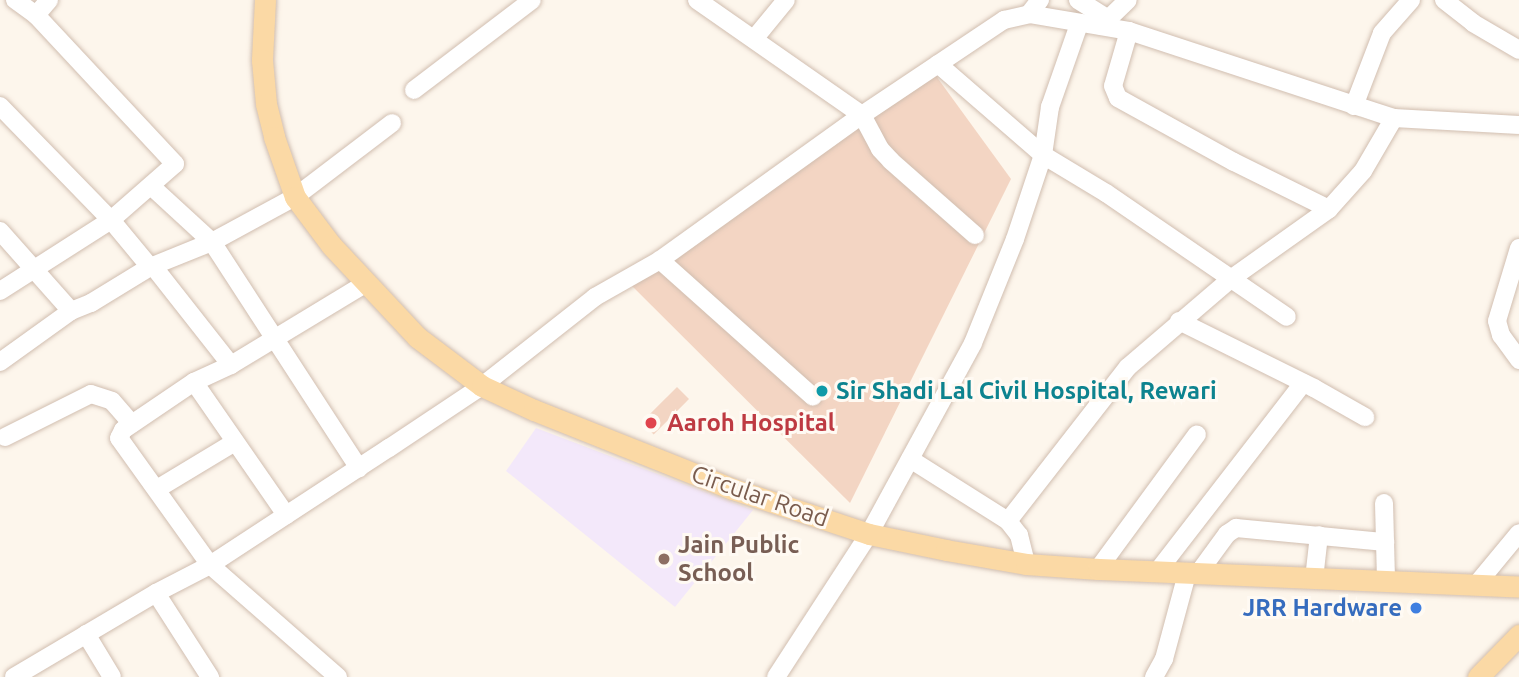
<!DOCTYPE html>
<style>
body{margin:0}
#map{position:relative;width:1519px;height:677px;overflow:hidden;background:#fdf6ec;font-family:Ubuntu,sans-serif}
div>[style]{position:absolute}
[style*='--x']{left:calc(var(--x)*1px);top:calc(var(--y)*1px);width:calc(var(--w)*1px);rotate:calc(var(--a)*1deg)}
.education>*{inset:0;background:#f3e8fa}
.building>*{inset:0;background:#f3d5c3;transform-origin:0 0}
.roads{filter:drop-shadow(0 0 2px #d1beb0) drop-shadow(0 0 2px #d1beb0)}
.minor>*{height:18px;margin:-9px;padding:0 9px;transform-origin:9px;border-radius:9px;background:#fff}
.major>*{height:21px;margin:-10.5px;padding:0 10.5px;transform-origin:10.5px;border-radius:10.5px;background:#fbd9a5}
.dots>*{width:19px;height:19px;translate:-50% -50%;box-sizing:border-box;border:4px solid #fffaf3;border-radius:50%}
span{translate:-50% -50%;white-space:nowrap;text-align:center;line-height:1.15;-webkit-text-stroke:6px #fffaf3;paint-order:stroke}
.culture-label{font-size:24px;color:#0d838f;font-weight:700}
.left{translate:0 -50%;text-align:left}
.health-label{font-size:24px;color:#be3a42;font-weight:700}
.street-label{font-size:24px;color:#7a5c4d}
.education-label{font-size:24px;color:#785e54;font-weight:700}
.shop-label{font-size:24px;color:#366cbe;font-weight:700}
.right{translate:-100% -50%;text-align:right}
</style>
<div id="map">
<div class="education">
<div style="clip-path:polygon(536px 428px,753px 510px,675px 607px,506px 471px)"></div>
</div>
<div class="building">
<div style="clip-path:polygon(931px 69px,1011px 179px,850px 503px,625px 279px)"></div>
<div style="left:677px;top:387px;width:17px;height:50px;rotate:45deg"></div>
</div>
<div class="roads">
<div class="minor">
<div style="--x:697;--y:0;--w:201;--a:34.9"></div>
<div style="--x:862;--y:115;--w:38;--a:62"></div>
<div style="--x:880;--y:149;--w:16;--a:47"></div>
<div style="--x:891;--y:161;--w:112;--a:41.4"></div>
<div style="--x:1078;--y:0;--w:36;--a:32"></div>
<div style="--x:1444;--y:0;--w:37;--a:38"></div>
<div style="--x:1473;--y:23;--w:53;--a:30.4"></div>
<div style="--x:1029;--y:14;--w:18;--a:-52"></div>
<div style="--x:36;--y:15;--w:20;--a:-49"></div>
<div style="--x:1101;--y:26;--w:37;--a:-44"></div>
<div style="--x:1129;--y:31;--w:57;--a:106.2"></div>
<div style="--x:1113;--y:86;--w:13;--a:67"></div>
<div style="--x:1118;--y:98;--w:132;--a:28.9"></div>
<div style="--x:1234;--y:162;--w:106;--a:26.3"></div>
<div style="--x:754;--y:39;--w:50;--a:-50.6"></div>
<div style="--x:938;--y:64;--w:139;--a:40.9"></div>
<div style="--x:1043;--y:155;--w:74;--a:31.1"></div>
<div style="--x:1106;--y:193;--w:219;--a:34.4"></div>
<div style="--x:414;--y:90;--w:148;--a:-37.3"></div>
<div style="--x:0;--y:106;--w:159;--a:45.8"></div>
<div style="--x:111;--y:220;--w:61;--a:50.3"></div>
<div style="--x:1354;--y:106;--w:78;--a:-69"></div>
<div style="--x:1382;--y:33;--w:44;--a:-48.7"></div>
<div style="--x:151;--y:186;--w:83;--a:42.6"></div>
<div style="--x:212;--y:242;--w:270;--a:57"></div>
<div style="--x:0;--y:231;--w:107;--a:48.4"></div>
<div style="--x:1519;--y:248;--w:76;--a:106.8"></div>
<div style="--x:1497;--y:321;--w:15;--a:74"></div>
<div style="--x:1501;--y:335;--w:31;--a:54"></div>
<div style="--x:660;--y:260;--w:205;--a:41.8"></div>
<div style="--x:153;--y:266;--w:126;--a:51.8"></div>
<div style="--x:0;--y:291;--w:132;--a:-32.6"></div>
<div style="--x:111;--y:220;--w:85;--a:-41.2"></div>
<div style="--x:175;--y:164;--w:204;--a:-133"></div>
<div style="--x:36;--y:15;--w:26;--a:-144"></div>
<div style="--x:1179;--y:321;--w:151;--a:26.4"></div>
<div style="--x:1314;--y:388;--w:59;--a:29.6"></div>
<div style="--x:0;--y:362;--w:87;--a:-35.7"></div>
<div style="--x:71;--y:311;--w:22;--a:-22"></div>
<div style="--x:91;--y:303;--w:69;--a:-31.4"></div>
<div style="--x:150;--y:267;--w:67;--a:-22"></div>
<div style="--x:212;--y:242;--w:94;--a:-28.5"></div>
<div style="--x:295;--y:197;--w:122;--a:-37.3"></div>
<div style="--x:194;--y:382;--w:162;--a:55.3"></div>
<div style="--x:5;--y:437;--w:96;--a:-26.6"></div>
<div style="--x:91;--y:394;--w:22;--a:18"></div>
<div style="--x:112;--y:401;--w:30;--a:49"></div>
<div style="--x:910;--y:459;--w:116;--a:32.3"></div>
<div style="--x:1008;--y:521;--w:18;--a:52"></div>
<div style="--x:1019;--y:535;--w:30;--a:76"></div>
<div style="--x:157;--y:489;--w:91;--a:-31.1"></div>
<div style="--x:1384;--y:503;--w:78;--a:88.5"></div>
<div style="--x:1008;--y:521;--w:195;--a:-52.1"></div>
<div style="--x:1128;--y:367;--w:137;--a:-40.6"></div>
<div style="--x:1232;--y:278;--w:119;--a:-35.4"></div>
<div style="--x:1329;--y:209;--w:51;--a:-48.2"></div>
<div style="--x:1363;--y:171;--w:61;--a:-59.7"></div>
<div style="--x:1098;--y:569;--w:167;--a:-53.7"></div>
<div style="--x:1157;--y:572;--w:239;--a:-52.3"></div>
<div style="--x:1197;--y:575;--w:51;--a:-53.8"></div>
<div style="--x:1227;--y:534;--w:11;--a:-34"></div>
<div style="--x:1236;--y:528;--w:150;--a:5.4"></div>
<div style="--x:1314;--y:579;--w:44;--a:-83.5"></div>
<div style="--x:1476;--y:585;--w:67;--a:-50.4"></div>
<div style="--x:156;--y:593;--w:100;--a:57.3"></div>
<div style="--x:86;--y:634;--w:50;--a:58.8"></div>
<div style="--x:14;--y:677;--w:165;--a:-30.6"></div>
<div style="--x:156;--y:593;--w:61;--a:-27.4"></div>
<div style="--x:210;--y:565;--w:214;--a:-33.2"></div>
<div style="--x:389;--y:448;--w:112;--a:-33.7"></div>
<div style="--x:482;--y:386;--w:144;--a:-38.2"></div>
<div style="--x:595;--y:297;--w:75;--a:-29.6"></div>
<div style="--x:660;--y:260;--w:249;--a:-35.7"></div>
<div style="--x:862;--y:115;--w:171;--a:-33.8"></div>
<div style="--x:1004;--y:20;--w:26;--a:-13"></div>
<div style="--x:1029;--y:14;--w:101;--a:9.6"></div>
<div style="--x:1129;--y:31;--w:279;--a:18.2"></div>
<div style="--x:1394;--y:118;--w:125;--a:3.2"></div>
<div style="--x:338;--y:677;--w:170;--a:-138.8"></div>
<div style="--x:210;--y:565;--w:156;--a:-125.6"></div>
<div style="--x:119;--y:438;--w:9;--a:-63"></div>
<div style="--x:123;--y:430;--w:86;--a:-34.1"></div>
<div style="--x:194;--y:382;--w:41;--a:-24.7"></div>
<div style="--x:231;--y:365;--w:157;--a:-31.2"></div>
<div style="--x:776;--y:677;--w:171;--a:-57"></div>
<div style="--x:869;--y:534;--w:217;--a:-61.4"></div>
<div style="--x:973;--y:343;--w:112;--a:-68"></div>
<div style="--x:1015;--y:239;--w:89;--a:-71.6"></div>
<div style="--x:1043;--y:155;--w:49;--a:-81.7"></div>
<div style="--x:1050;--y:107;--w:88;--a:-70.7"></div>
<div style="--x:1154;--y:677;--w:21;--a:-61"></div>
<div style="--x:1164;--y:659;--w:88;--a:-74.9"></div>
</div>
<div class="major">
<div style="--x:265;--y:0;--w:60;--a:92.9"></div>
<div style="--x:262;--y:60;--w:44;--a:84.8"></div>
<div style="--x:266;--y:104;--w:34;--a:76"></div>
<div style="--x:274;--y:137;--w:64;--a:70.7"></div>
<div style="--x:295;--y:197;--w:60;--a:53.1"></div>
<div style="--x:331;--y:245;--w:126;--a:46.9"></div>
<div style="--x:417;--y:337;--w:81;--a:37"></div>
<div style="--x:482;--y:386;--w:57;--a:24.8"></div>
<div style="--x:534;--y:410;--w:214;--a:21.7"></div>
<div style="--x:733;--y:489;--w:143;--a:18.3"></div>
<div style="--x:869;--y:534;--w:79;--a:11.7"></div>
<div style="--x:946;--y:550;--w:81;--a:9.9"></div>
<div style="--x:1026;--y:564;--w:72;--a:4"></div>
<div style="--x:1098;--y:569;--w:421;--a:2.4"></div>
<div style="--x:1478;--y:677;--w:59;--a:-45.7"></div>
</div>
</div>
<div class="dots">
<div style="left:822px;top:391px;background:#0f9aa8"></div>
<div style="left:651px;top:423px;background:#e0444e"></div>
<div style="left:664px;top:559px;background:#8d6e63"></div>
<div style="left:1416px;top:608px;background:#3f7fe0"></div>
</div>
<div class="culture-label">
<span class="left" style="left:836px;top:391px">Sir Shadi Lal Civil Hospital, Rewari</span>
</div>
<div class="health-label">
<span class="left" style="left:667px;top:423px">Aaroh Hospital</span>
</div>
<div class="street-label">
<span style="left:760px;top:496px;rotate:19deg">Circular Road</span>
</div>
<div class="education-label">
<span class="left" style="left:678px;top:559px">Jain Public<br>School</span>
</div>
<div class="shop-label">
<span class="right" style="left:1402px;top:608px">JRR Hardware</span>
</div>
</div>
